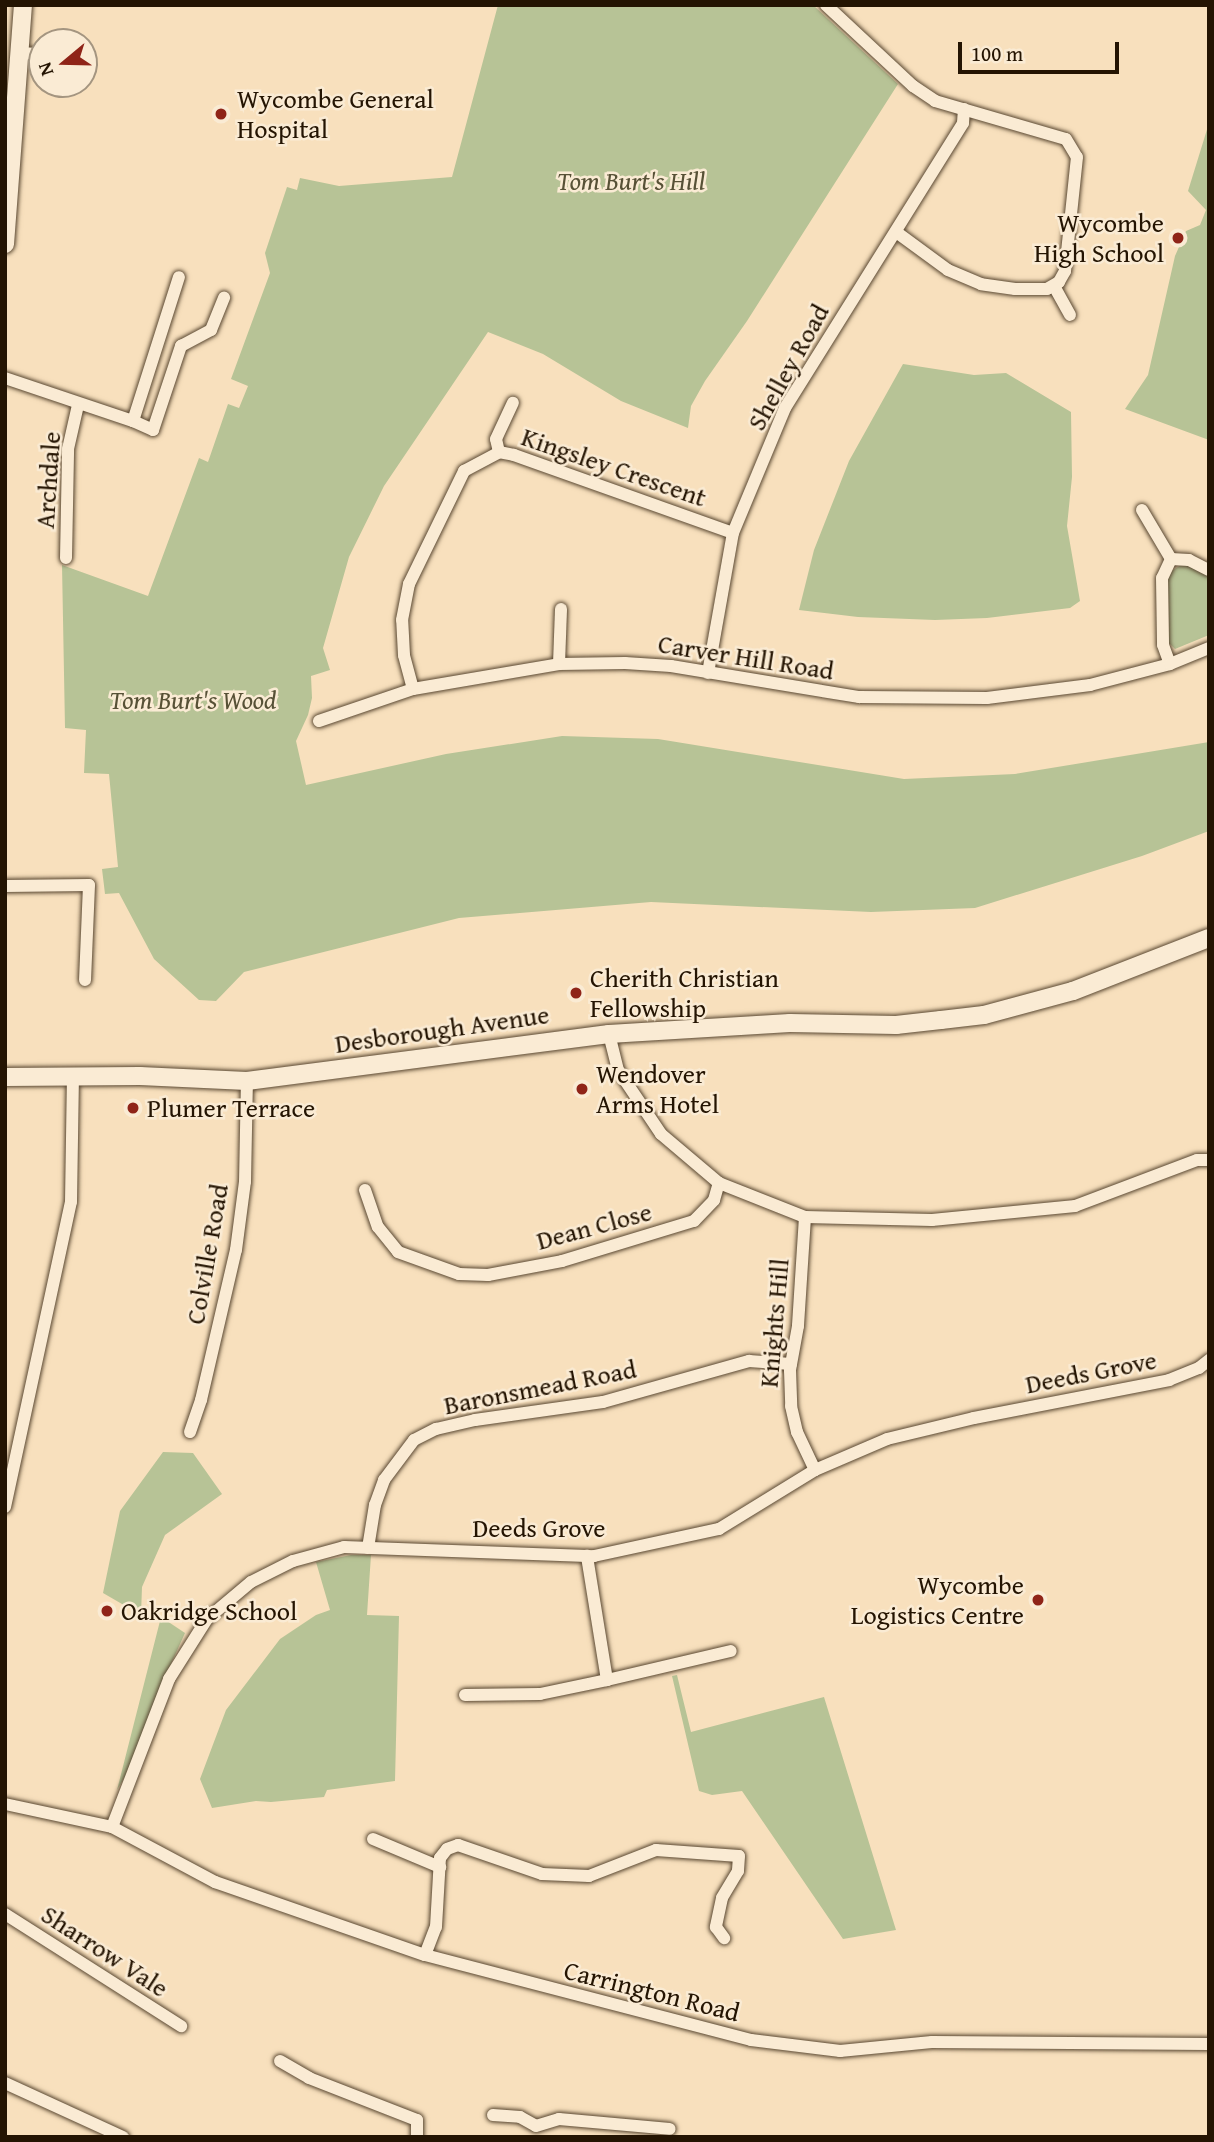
<!DOCTYPE html>
<style>
body{margin:0}
#map{position:relative;width:1214px;height:2142px;overflow:hidden;background:#f8e0bd;font-family:"Gentium Book Plus",serif}
div>[style]{position:absolute}
[style*='--x']{left:calc(var(--x)*1px);top:calc(var(--y)*1px);width:calc(var(--w)*1px);rotate:calc(var(--a)*1deg)}
.green>*{inset:0;background:#b7c396}
.roads{filter:drop-shadow(0 0 2px #594731) drop-shadow(0 0 2px #594731)}
.street>*{height:12px;margin:-6px;padding:0 6px;transform-origin:6px;border-radius:6px;background:#faebd4}
.secondary>*{height:18px;margin:-9px;padding:0 9px;transform-origin:9px;border-radius:9px;background:#faebd4}
.dots>*{width:19px;height:19px;translate:-50% -50%;box-sizing:border-box;border:4px solid #faebd4;border-radius:50%}
span{translate:-50% -50%;white-space:nowrap;text-align:center;line-height:1.15;-webkit-text-stroke:5px #faebd4;paint-order:stroke}
.poi-label{font-size:26px;color:#241402}
.left{translate:0 -50%;text-align:left}
.right{translate:-100% -50%;text-align:right}
.park-label{font-size:26px;color:#575136;font-style:italic}
.street-label{font-size:26px;color:#241402}
.frame{position:absolute;inset:0;border:7px solid #241402;pointer-events:none}
.north{position:absolute;left:28px;top:28px;width:70px;height:70px;box-sizing:border-box;background:#faebd4;border:2px solid #a49580;border-radius:50%;rotate:251deg;font-size:19px;font-weight:700;line-height:28px;text-align:center;color:#241402}
.north::after{content:'';display:block;margin:auto;width:24px;height:32px;background:#8f2418;clip-path:polygon(50% 0,100% 100%,50% 72%,0 100%)}
.scale{position:absolute;left:958px;top:42px;width:161px;height:32px;box-sizing:border-box;border:4px solid #241402;border-top:0;padding-left:9px;font-size:21px;line-height:24px;white-space:nowrap;color:#241402;-webkit-text-stroke:5px #faebd4;paint-order:stroke}
</style>
<div id="map">
<div class="green">
<div style="clip-path:polygon(498px 5px,813px 5px,898px 84px,747px 321px,705px 381px,691px 406px,688px 428px,621px 401px,543px 354px,488px 332px,384px 486px,349px 557px,323px 648px,330px 670px,311px 676px,312px 698px,308px 715px,296px 741px,306px 785px,446px 754px,562px 736px,658px 739px,904px 779px,1015px 774px,1209px 742px,1209px 831px,1142px 856px,975px 908px,871px 912px,651px 902px,459px 918px,244px 972px,216px 1001px,199px 1000px,154px 959px,119px 893px,105px 894px,102px 869px,118px 867px,109px 774px,84px 773px,86px 730px,65px 728px,62px 565px,148px 596px,199px 458px,208px 462px,228px 404px,239px 408px,248px 386px,231px 379px,270px 273px,265px 253px,287px 187px,297px 190px,300px 178px,339px 186px,452px 177px)"></div>
<div style="clip-path:polygon(1209px 123px,1209px 440px,1125px 409px,1148px 375px,1175px 256px,1186px 231px,1200px 225px,1206px 210px,1188px 191px)"></div>
<div style="clip-path:polygon(903px 364px,974px 375px,1006px 373px,1071px 412px,1072px 477px,1067px 526px,1080px 601px,1070px 608px,987px 618px,935px 620px,858px 617px,799px 610px,814px 550px,849px 461px)"></div>
<div style="clip-path:polygon(1183px 564px,1209px 574px,1209px 635px,1175px 649px,1169px 643px,1168px 573px)"></div>
<div style="clip-path:polygon(163px 1452px,193px 1453px,222px 1494px,165px 1535px,142px 1587px,141px 1615px,103px 1593px,120px 1511px)"></div>
<div style="clip-path:polygon(351px 1555px,371px 1555px,367px 1615px,399px 1616px,395px 1781px,327px 1790px,324px 1797px,271px 1802px,256px 1801px,212px 1808px,200px 1779px,226px 1710px,280px 1639px,316px 1615px,330px 1610px,316px 1562px)"></div>
<div style="clip-path:polygon(161px 1617px,185px 1633px,160px 1688px,134px 1762px,117px 1790px)"></div>
<div style="clip-path:polygon(677px 1675px,691px 1732px,824px 1697px,896px 1930px,843px 1939px,742px 1791px,712px 1795px,699px 1791px,672px 1676px)"></div>
</div>
<div class="roads">
<div class="street">
<div style="--x:826;--y:5;--w:119;--a:43"></div>
<div style="--x:913;--y:86;--w:27;--a:34"></div>
<div style="--x:935;--y:101;--w:136;--a:16.2"></div>
<div style="--x:1066;--y:139;--w:21;--a:59"></div>
<div style="--x:1077;--y:157;--w:115;--a:96"></div>
<div style="--x:1065;--y:271;--w:13;--a:119"></div>
<div style="--x:1059;--y:282;--w:14;--a:150"></div>
<div style="--x:1047;--y:289;--w:32;--a:180"></div>
<div style="--x:1015;--y:289;--w:34;--a:-172"></div>
<div style="--x:981;--y:284;--w:36;--a:-157"></div>
<div style="--x:948;--y:270;--w:64;--a:-143.8"></div>
<div style="--x:20;--y:53;--w:22;--a:3"></div>
<div style="--x:1054;--y:286;--w:33;--a:61"></div>
<div style="--x:5;--y:378;--w:135;--a:18.6"></div>
<div style="--x:133;--y:421;--w:151;--a:-72.3"></div>
<div style="--x:133;--y:421;--w:22;--a:24"></div>
<div style="--x:153;--y:430;--w:89;--a:-71.6"></div>
<div style="--x:181;--y:346;--w:34;--a:-28"></div>
<div style="--x:211;--y:330;--w:35;--a:-68"></div>
<div style="--x:499;--y:452;--w:13;--a:-103"></div>
<div style="--x:496;--y:439;--w:40;--a:-65"></div>
<div style="--x:1142;--y:510;--w:57;--a:59.4"></div>
<div style="--x:1171;--y:559;--w:21;--a:115"></div>
<div style="--x:1162;--y:578;--w:67;--a:89.1"></div>
<div style="--x:1163;--y:645;--w:20;--a:70"></div>
<div style="--x:66;--y:558;--w:109;--a:-88.9"></div>
<div style="--x:68;--y:449;--w:45;--a:-77.2"></div>
<div style="--x:1171;--y:559;--w:18;--a:3"></div>
<div style="--x:1189;--y:560;--w:22;--a:27"></div>
<div style="--x:559;--y:664;--w:55;--a:-87.9"></div>
<div style="--x:708;--y:673;--w:142;--a:-79.9"></div>
<div style="--x:733;--y:533;--w:135;--a:-67.4"></div>
<div style="--x:785;--y:408;--w:336;--a:-58"></div>
<div style="--x:963;--y:123;--w:14;--a:-86"></div>
<div style="--x:413;--y:689;--w:35;--a:-105"></div>
<div style="--x:404;--y:655;--w:35;--a:-93"></div>
<div style="--x:402;--y:620;--w:37;--a:-79"></div>
<div style="--x:409;--y:584;--w:126;--a:-64"></div>
<div style="--x:464;--y:471;--w:40;--a:-28"></div>
<div style="--x:499;--y:452;--w:15;--a:11"></div>
<div style="--x:514;--y:455;--w:232;--a:19.6"></div>
<div style="--x:319;--y:721;--w:99;--a:-18.8"></div>
<div style="--x:413;--y:689;--w:148;--a:-9.7"></div>
<div style="--x:559;--y:664;--w:66;--a:-0.9"></div>
<div style="--x:625;--y:663;--w:46;--a:3.7"></div>
<div style="--x:671;--y:666;--w:191;--a:9.4"></div>
<div style="--x:859;--y:697;--w:128;--a:0.4"></div>
<div style="--x:987;--y:698;--w:104;--a:-7.2"></div>
<div style="--x:1090;--y:685;--w:83;--a:-14.7"></div>
<div style="--x:1170;--y:664;--w:42;--a:-22.3"></div>
<div style="--x:5;--y:886;--w:84;--a:-0.7"></div>
<div style="--x:89;--y:885;--w:95;--a:92.4"></div>
<div style="--x:609;--y:1034;--w:37;--a:76"></div>
<div style="--x:618;--y:1070;--w:77;--a:56.1"></div>
<div style="--x:661;--y:1134;--w:76;--a:40.2"></div>
<div style="--x:719;--y:1183;--w:92;--a:21.6"></div>
<div style="--x:805;--y:1217;--w:127;--a:1.4"></div>
<div style="--x:932;--y:1220;--w:144;--a:-5.6"></div>
<div style="--x:1075;--y:1206;--w:130;--a:-20.7"></div>
<div style="--x:1197;--y:1160;--w:12;--a:0"></div>
<div style="--x:365;--y:1190;--w:39;--a:71"></div>
<div style="--x:378;--y:1227;--w:32;--a:51"></div>
<div style="--x:398;--y:1252;--w:65;--a:19.8"></div>
<div style="--x:459;--y:1274;--w:29;--a:2"></div>
<div style="--x:488;--y:1275;--w:75;--a:-10.7"></div>
<div style="--x:562;--y:1261;--w:138;--a:-16.9"></div>
<div style="--x:694;--y:1221;--w:29;--a:-46"></div>
<div style="--x:714;--y:1200;--w:18;--a:-74"></div>
<div style="--x:805;--y:1217;--w:109;--a:93.7"></div>
<div style="--x:798;--y:1326;--w:45;--a:100.3"></div>
<div style="--x:790;--y:1370;--w:36;--a:88"></div>
<div style="--x:791;--y:1406;--w:27;--a:77"></div>
<div style="--x:797;--y:1432;--w:42;--a:64.7"></div>
<div style="--x:190;--y:1432;--w:34;--a:-71"></div>
<div style="--x:201;--y:1400;--w:154;--a:-76.9"></div>
<div style="--x:236;--y:1250;--w:69;--a:-82.5"></div>
<div style="--x:245;--y:1182;--w:101;--a:-88.9"></div>
<div style="--x:5;--y:1507;--w:312;--a:-77.8"></div>
<div style="--x:71;--y:1202;--w:126;--a:-89.1"></div>
<div style="--x:368;--y:1548;--w:44;--a:-80.8"></div>
<div style="--x:375;--y:1505;--w:27;--a:-70"></div>
<div style="--x:384;--y:1480;--w:50;--a:-53.1"></div>
<div style="--x:414;--y:1440;--w:25;--a:-27"></div>
<div style="--x:436;--y:1429;--w:40;--a:-13"></div>
<div style="--x:475;--y:1420;--w:129;--a:-8"></div>
<div style="--x:603;--y:1402;--w:152;--a:-15.7"></div>
<div style="--x:749;--y:1361;--w:42;--a:4.1"></div>
<div style="--x:607;--y:1680;--w:127;--a:-13.2"></div>
<div style="--x:465;--y:1695;--w:75;--a:-0.8"></div>
<div style="--x:540;--y:1694;--w:68;--a:-11.8"></div>
<div style="--x:607;--y:1680;--w:126;--a:-99.2"></div>
<div style="--x:5;--y:1804;--w:109;--a:12.1"></div>
<div style="--x:112;--y:1827;--w:117;--a:28.1"></div>
<div style="--x:215;--y:1882;--w:222;--a:19.2"></div>
<div style="--x:425;--y:1955;--w:337;--a:14.6"></div>
<div style="--x:751;--y:2040;--w:90;--a:7"></div>
<div style="--x:840;--y:2051;--w:92;--a:-5.6"></div>
<div style="--x:932;--y:2042;--w:277;--a:0.4"></div>
<div style="--x:112;--y:1827;--w:159;--a:-68.9"></div>
<div style="--x:169;--y:1679;--w:71;--a:-57.7"></div>
<div style="--x:207;--y:1619;--w:57;--a:-40.1"></div>
<div style="--x:251;--y:1582;--w:47;--a:-26.6"></div>
<div style="--x:293;--y:1561;--w:53;--a:-15.4"></div>
<div style="--x:344;--y:1547;--w:250;--a:2.1"></div>
<div style="--x:594;--y:1556;--w:128;--a:-12.2"></div>
<div style="--x:719;--y:1529;--w:113;--a:-31.6"></div>
<div style="--x:815;--y:1470;--w:78;--a:-23.3"></div>
<div style="--x:887;--y:1439;--w:89;--a:-13.6"></div>
<div style="--x:974;--y:1418;--w:199;--a:-11"></div>
<div style="--x:1169;--y:1380;--w:32;--a:-22"></div>
<div style="--x:1199;--y:1368;--w:13;--a:-39"></div>
<div style="--x:373;--y:1839;--w:73;--a:22.7"></div>
<div style="--x:5;--y:1914;--w:209;--a:32.5"></div>
<div style="--x:425;--y:1955;--w:30;--a:-69"></div>
<div style="--x:436;--y:1927;--w:69;--a:-86.7"></div>
<div style="--x:440;--y:1858;--w:11;--a:-52"></div>
<div style="--x:447;--y:1849;--w:12;--a:-20"></div>
<div style="--x:458;--y:1845;--w:89;--a:19"></div>
<div style="--x:542;--y:1874;--w:47;--a:2.4"></div>
<div style="--x:589;--y:1876;--w:72;--a:-21.2"></div>
<div style="--x:656;--y:1850;--w:83;--a:4.1"></div>
<div style="--x:739;--y:1856;--w:15;--a:94"></div>
<div style="--x:738;--y:1871;--w:31;--a:121"></div>
<div style="--x:722;--y:1898;--w:30;--a:102"></div>
<div style="--x:716;--y:1927;--w:14;--a:54"></div>
<div style="--x:280;--y:2061;--w:34;--a:30"></div>
<div style="--x:309;--y:2078;--w:116;--a:21.3"></div>
<div style="--x:417;--y:2120;--w:17;--a:90"></div>
<div style="--x:5;--y:2083;--w:130;--a:24.6"></div>
<div style="--x:493;--y:2115;--w:27;--a:4"></div>
<div style="--x:520;--y:2117;--w:18;--a:29"></div>
<div style="--x:536;--y:2126;--w:24;--a:-17"></div>
<div style="--x:559;--y:2119;--w:111;--a:5.1"></div>
</div>
<div class="secondary">
<div style="--x:5;--y:244;--w:240;--a:-85.7"></div>
<div style="--x:5;--y:1077;--w:135;--a:-0.4"></div>
<div style="--x:140;--y:1076;--w:107;--a:2.7"></div>
<div style="--x:247;--y:1081;--w:365;--a:-7.4"></div>
<div style="--x:609;--y:1034;--w:181;--a:-3.5"></div>
<div style="--x:790;--y:1023;--w:106;--a:1.1"></div>
<div style="--x:896;--y:1025;--w:45;--a:-6.3"></div>
<div style="--x:941;--y:1020;--w:43;--a:-6.6"></div>
<div style="--x:984;--y:1015;--w:92;--a:-15.1"></div>
<div style="--x:1073;--y:991;--w:146;--a:-21.3"></div>
</div>
</div>
<div class="dots">
<div style="left:221px;top:114px;background:#8f2418"></div>
<div style="left:1178px;top:238px;background:#8f2418"></div>
<div style="left:576px;top:993px;background:#8f2418"></div>
<div style="left:582px;top:1089px;background:#8f2418"></div>
<div style="left:133px;top:1108px;background:#8f2418"></div>
<div style="left:1038px;top:1600px;background:#8f2418"></div>
<div style="left:107px;top:1611px;background:#8f2418"></div>
</div>
<div class="poi-label">
<span class="left" style="left:237px;top:114px">Wycombe General<br>Hospital</span>
<span class="right" style="left:1164px;top:238px">Wycombe<br>High School</span>
<span class="left" style="left:590px;top:993px">Cherith Christian<br>Fellowship</span>
<span class="left" style="left:596px;top:1089px">Wendover<br>Arms Hotel</span>
<span class="left" style="left:147px;top:1108px">Plumer Terrace</span>
<span class="right" style="left:1024px;top:1600px">Wycombe<br>Logistics Centre</span>
<span class="left" style="left:121px;top:1611px">Oakridge School</span>
</div>
<div class="park-label">
<span style="left:631px;top:181px">Tom Burt's Hill</span>
<span style="left:193px;top:700px">Tom Burt's Wood</span>
</div>
<div class="street-label">
<span style="left:788px;top:367px;rotate:-61deg">Shelley Road</span>
<span style="left:614px;top:467px;rotate:19deg">Kingsley Crescent</span>
<span style="left:48px;top:480px;rotate:-86deg">Archdale</span>
<span style="left:746px;top:657px;rotate:9deg">Carver Hill Road</span>
<span style="left:442px;top:1029px;rotate:-8deg">Desborough Avenue</span>
<span style="left:594px;top:1226px;rotate:-15deg">Dean Close</span>
<span style="left:207px;top:1254px;rotate:-80deg">Colville Road</span>
<span style="left:774px;top:1323px;rotate:-85deg">Knights Hill</span>
<span style="left:1091px;top:1372px;rotate:-11deg">Deeds Grove</span>
<span style="left:540px;top:1387px;rotate:-11deg">Baronsmead Road</span>
<span style="left:539px;top:1528px">Deeds Grove</span>
<span style="left:105px;top:1951px;rotate:33deg">Sharrow Vale</span>
<span style="left:652px;top:1991px;rotate:14deg">Carrington Road</span>
</div>
<div class="frame"></div>
<div class="north">N</div>
<div class="scale">100 m</div>
</div>
